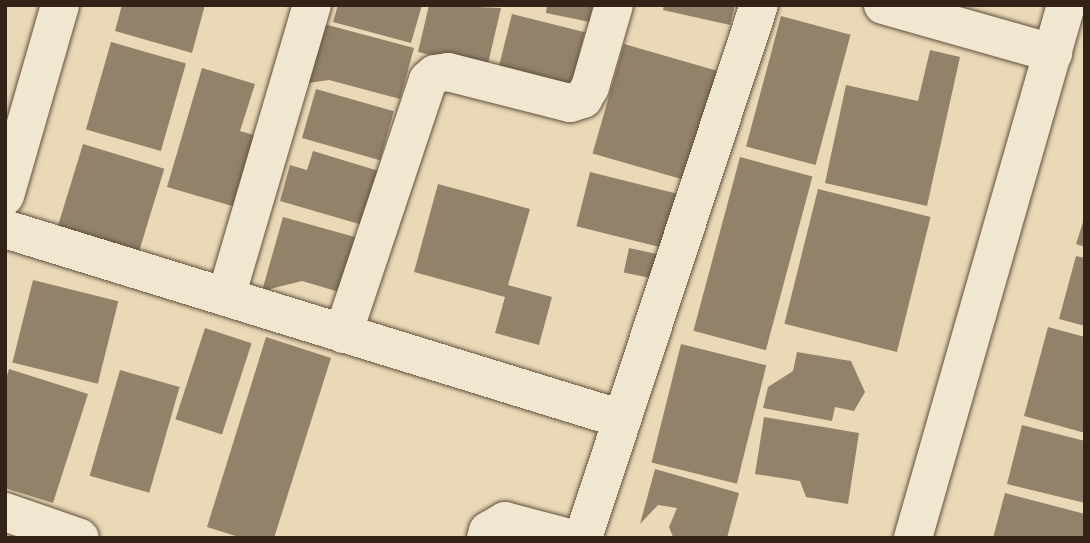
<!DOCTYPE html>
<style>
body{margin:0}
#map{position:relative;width:1090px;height:543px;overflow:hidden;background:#ead9b7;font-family:"IM FELL French Canon",serif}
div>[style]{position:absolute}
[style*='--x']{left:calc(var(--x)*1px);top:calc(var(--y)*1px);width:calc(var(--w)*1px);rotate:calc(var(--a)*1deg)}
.building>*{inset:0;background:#92826a;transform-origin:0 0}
.roads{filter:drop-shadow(0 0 2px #61503e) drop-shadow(0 0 2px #61503e)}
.minor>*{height:38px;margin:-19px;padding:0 19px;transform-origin:19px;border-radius:19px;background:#f1e6d0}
span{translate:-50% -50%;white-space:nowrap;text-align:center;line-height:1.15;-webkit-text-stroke:5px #f1e6d0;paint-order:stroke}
.frame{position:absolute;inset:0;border:7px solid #332316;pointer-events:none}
</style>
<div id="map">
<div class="building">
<div style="clip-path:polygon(122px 5px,205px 5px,192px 53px,115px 31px)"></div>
<div style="clip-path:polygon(338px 5px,422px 5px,411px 43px,333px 22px)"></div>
<div style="clip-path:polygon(429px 5px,501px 8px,487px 68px,418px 52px)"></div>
<div style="clip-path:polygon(547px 5px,593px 5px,590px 22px,546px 13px)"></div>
<div style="clip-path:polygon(664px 5px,735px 5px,730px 25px,663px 10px)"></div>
<div style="left:512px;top:14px;width:75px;height:56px;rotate:14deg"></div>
<div style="left:781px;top:16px;width:72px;height:135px;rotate:15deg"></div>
<div style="clip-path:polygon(324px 24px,414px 48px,400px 99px,329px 80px,308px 83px)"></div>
<div style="left:111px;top:42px;width:78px;height:91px;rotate:16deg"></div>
<div style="left:624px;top:44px;width:103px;height:114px;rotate:16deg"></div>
<div style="clip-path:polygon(930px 50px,960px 57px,927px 206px,825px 183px,846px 85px,918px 101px)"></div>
<div style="clip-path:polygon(202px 68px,255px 84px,240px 131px,260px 137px,239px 208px,167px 187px)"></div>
<div style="left:316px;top:89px;width:81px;height:51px;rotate:16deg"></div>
<div style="left:83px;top:144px;width:85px;height:90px;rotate:17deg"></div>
<div style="clip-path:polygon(313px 151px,382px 172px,366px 226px,280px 201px,290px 165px,307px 170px)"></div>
<div style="left:740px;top:157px;width:75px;height:180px;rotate:15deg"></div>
<div style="left:590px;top:172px;width:95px;height:56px;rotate:14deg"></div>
<div style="clip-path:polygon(438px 184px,530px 209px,508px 285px,552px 297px,539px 345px,495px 333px,505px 297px,414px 272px)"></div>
<div style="left:818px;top:189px;width:116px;height:139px;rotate:14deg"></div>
<div style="clip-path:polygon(283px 217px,362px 239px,346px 294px,302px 281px,262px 291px)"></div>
<div style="clip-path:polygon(1084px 219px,1085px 219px,1085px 247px,1076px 244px)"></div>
<div style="left:629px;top:248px;width:38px;height:25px;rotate:12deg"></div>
<div style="clip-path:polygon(1076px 256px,1085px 258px,1085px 326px,1059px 319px)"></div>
<div style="left:33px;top:280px;width:88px;height:85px;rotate:14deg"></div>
<div style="clip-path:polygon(1048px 327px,1085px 337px,1085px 433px,1024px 416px)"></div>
<div style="left:205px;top:328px;width:49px;height:96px;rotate:18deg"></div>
<div style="clip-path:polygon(266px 337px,331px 358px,274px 538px,242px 538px,207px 527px)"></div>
<div style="left:681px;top:344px;width:88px;height:122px;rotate:14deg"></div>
<div style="clip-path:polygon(797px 352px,851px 361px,865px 392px,854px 411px,835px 407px,832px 421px,763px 408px,768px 387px,793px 371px)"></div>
<div style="clip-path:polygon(9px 369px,88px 394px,53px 503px,5px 488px,5px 382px)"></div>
<div style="left:120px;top:370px;width:62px;height:110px;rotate:16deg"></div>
<div style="clip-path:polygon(764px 417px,859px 433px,848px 504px,806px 497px,800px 481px,755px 474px)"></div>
<div style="clip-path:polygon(1022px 425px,1085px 441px,1085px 503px,1007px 484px)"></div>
<div style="clip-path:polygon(655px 469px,739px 493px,727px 538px,673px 537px,669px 527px,677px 508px,658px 505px,640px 524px)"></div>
<div style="clip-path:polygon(1005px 493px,1085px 514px,1085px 538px,993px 538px)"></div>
</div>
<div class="roads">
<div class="minor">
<div style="--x:883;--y:5;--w:177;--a:15.8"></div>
<div style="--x:5;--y:196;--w:199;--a:-73.9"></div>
<div style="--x:5;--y:229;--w:646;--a:17.12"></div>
<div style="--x:226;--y:297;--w:304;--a:-73.6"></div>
<div style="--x:343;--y:334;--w:268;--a:-71.5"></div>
<div style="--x:428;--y:80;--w:9;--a:-41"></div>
<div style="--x:435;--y:74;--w:13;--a:-9"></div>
<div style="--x:448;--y:72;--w:126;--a:14.3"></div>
<div style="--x:570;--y:103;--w:14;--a:-17"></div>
<div style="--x:583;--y:99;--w:14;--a:-60"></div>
<div style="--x:590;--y:87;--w:85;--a:-73.7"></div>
<div style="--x:5;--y:512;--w:79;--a:19.1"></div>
<div style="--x:486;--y:538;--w:7;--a:-74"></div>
<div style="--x:488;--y:531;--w:20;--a:-30"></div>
<div style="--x:505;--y:521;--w:66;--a:14.9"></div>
<div style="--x:583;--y:538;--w:561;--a:-71.73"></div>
<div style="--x:913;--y:538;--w:555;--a:-73.98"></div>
</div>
</div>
<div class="frame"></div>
</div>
